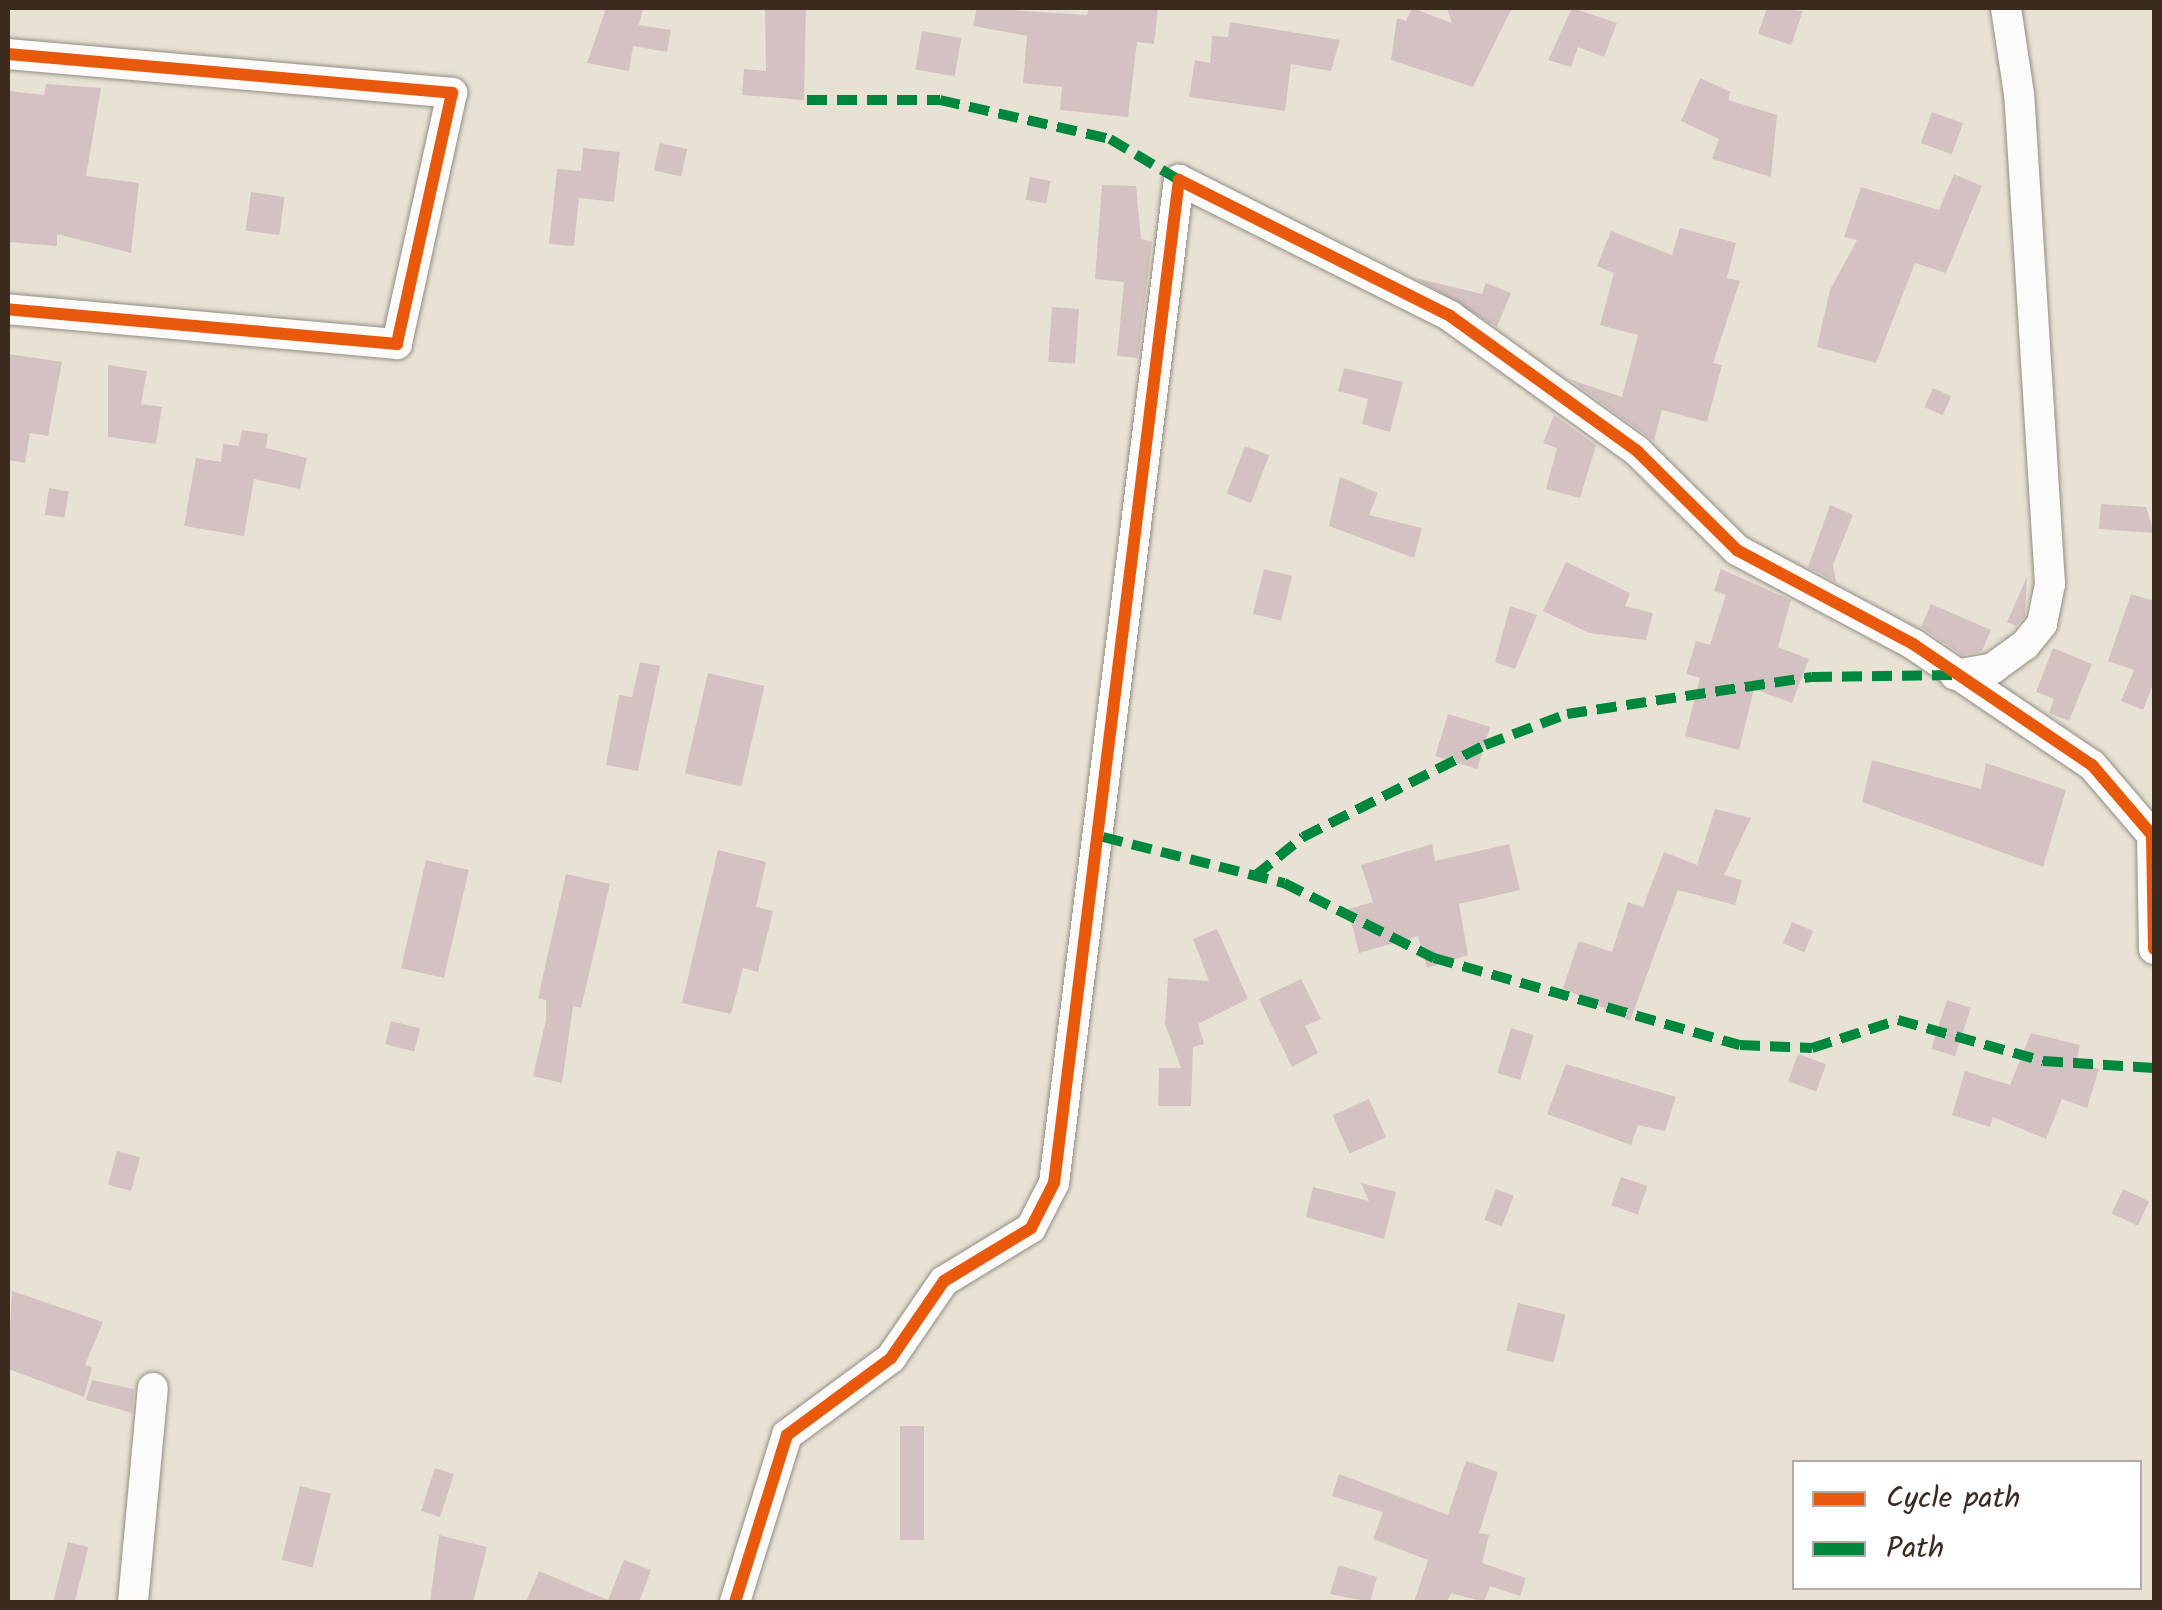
<!DOCTYPE html>
<style>
body{margin:0}
#map{position:relative;width:2162px;height:1610px;overflow:hidden;background:#e8e2d4;font-family:Kalam,sans-serif}
div>[style]{position:absolute}
[style*='--x']{left:calc(var(--x)*1px);top:calc(var(--y)*1px);width:calc(var(--w)*1px);rotate:calc(var(--a)*1deg)}
.building>*{inset:0;background:#d4c2c2;transform-origin:0 0}
.roads{filter:drop-shadow(0 0 2px #928d84) drop-shadow(0 0 2px #928d84)}
.street>*{height:30px;margin:-15px;padding:0 15px;transform-origin:15px;border-radius:15px;background:#fcfbf9}
.quiet>*{height:10px;margin-top:-5px;transform-origin:0;background:repeating-linear-gradient(90deg,#00873e 0 20px,transparent 0 30px)}
.cycleway>*{height:12px;margin:-6px;padding:0 6px;transform-origin:6px;border-radius:6px;background:#e8590c}
span{translate:-50% -50%;white-space:nowrap;text-align:center;line-height:1.15;-webkit-text-stroke:9px #fff;paint-order:stroke}
.frame{position:absolute;inset:0;border:10px solid #3b2a1e;pointer-events:none}
.legend{position:absolute;left:1792px;top:1460px;width:350px;height:130px;box-sizing:border-box;background:#fff;border:2px solid #b1aaa5;margin:0;padding:12px 18px;list-style:none;font-size:30px;color:#3b2a1e}
.legend li{display:flex;align-items:center;gap:20px;height:50px}
.legend b{width:50px;border:2px solid #b1aaa5}
</style>
<div id="map">
<div class="building">
<div style="clip-path:polygon(606px 8px,643px 8px,639px 25px,671px 30px,667px 52px,633px 46px,629px 71px,587px 63px)"></div>
<div style="clip-path:polygon(765px 8px,806px 8px,804px 100px,742px 95px,744px 69px,766px 71px)"></div>
<div style="clip-path:polygon(977px 8px,1087px 15px,1089px 8px,1158px 8px,1154px 44px,1137px 42px,1128px 117px,1060px 110px,1062px 87px,1023px 83px,1027px 36px,973px 26px)"></div>
<div style="clip-path:polygon(1412px 8px,1452px 23px,1447px 8px,1512px 8px,1473px 87px,1391px 60px,1397px 18px,1406px 21px)"></div>
<div style="clip-path:polygon(1572px 8px,1617px 23px,1604px 57px,1578px 47px,1571px 67px,1548px 60px)"></div>
<div style="clip-path:polygon(1767px 8px,1803px 11px,1791px 45px,1758px 34px)"></div>
<div style="clip-path:polygon(1230px 22px,1340px 40px,1331px 71px,1291px 64px,1285px 111px,1189px 97px,1195px 60px,1210px 63px,1212px 36px,1228px 37px)"></div>
<div style="left:922px;top:31px;width:40px;height:39px;rotate:10deg"></div>
<div style="clip-path:polygon(1700px 78px,1731px 92px,1728px 100px,1777px 115px,1771px 177px,1712px 159px,1719px 139px,1681px 121px)"></div>
<div style="clip-path:polygon(46px 84px,101px 88px,86px 176px,139px 183px,131px 253px,57px 234px,57px 246px,8px 242px,8px 91px,44px 95px)"></div>
<div style="left:1932px;top:112px;width:33px;height:33px;rotate:20deg"></div>
<div style="left:660px;top:143px;width:28px;height:28px;rotate:13deg"></div>
<div style="clip-path:polygon(583px 148px,620px 152px,614px 202px,579px 198px,574px 246px,549px 244px,557px 169px,581px 171px)"></div>
<div style="clip-path:polygon(1954px 174px,1982px 186px,1946px 273px,1915px 263px,1876px 363px,1817px 347px,1830px 290px,1857px 240px,1844px 237px,1861px 187px,1939px 210px)"></div>
<div style="left:1030px;top:177px;width:21px;height:23px;rotate:11deg"></div>
<div style="clip-path:polygon(1102px 185px,1136px 186px,1141px 239px,1152px 242px,1138px 358px,1117px 356px,1124px 282px,1095px 279px)"></div>
<div style="left:251px;top:192px;width:34px;height:39px;rotate:8deg"></div>
<div style="clip-path:polygon(1680px 228px,1736px 243px,1727px 278px,1740px 281px,1713px 363px,1722px 365px,1707px 422px,1662px 410px,1654px 441px,1569px 379px,1622px 397px,1638px 335px,1600px 325px,1614px 273px,1597px 266px,1611px 231px,1672px 255px)"></div>
<div style="clip-path:polygon(1416px 278px,1482px 294px,1486px 283px,1511px 293px,1497px 327px)"></div>
<div style="left:1052px;top:307px;width:27px;height:55px;rotate:4deg"></div>
<div style="clip-path:polygon(8px 354px,62px 362px,48px 436px,30px 433px,25px 463px,8px 460px)"></div>
<div style="clip-path:polygon(108px 365px,147px 371px,141px 404px,162px 407px,156px 444px,108px 437px)"></div>
<div style="clip-path:polygon(1344px 368px,1403px 382px,1390px 432px,1362px 424px,1368px 399px,1338px 391px)"></div>
<div style="left:1933px;top:388px;width:20px;height:21px;rotate:24deg"></div>
<div style="clip-path:polygon(1554px 415px,1596px 445px,1580px 498px,1546px 489px,1557px 448px,1543px 443px)"></div>
<div style="clip-path:polygon(242px 430px,268px 434px,266px 448px,307px 458px,300px 489px,254px 479px,244px 536px,184px 526px,196px 458px,221px 462px,223px 444px,239px 446px)"></div>
<div style="left:1245px;top:446px;width:26px;height:51px;rotate:21deg"></div>
<div style="clip-path:polygon(1340px 477px,1378px 493px,1369px 515px,1422px 528px,1414px 558px,1329px 526px)"></div>
<div style="left:49px;top:488px;width:20px;height:27px;rotate:9deg"></div>
<div style="clip-path:polygon(2101px 504px,2146px 507px,2154px 533px,2099px 529px)"></div>
<div style="clip-path:polygon(1830px 505px,1853px 515px,1833px 565px,1836px 582px,1808px 567px)"></div>
<div style="clip-path:polygon(1566px 562px,1630px 593px,1625px 606px,1653px 613px,1646px 640px,1589px 633px,1543px 611px)"></div>
<div style="left:1264px;top:569px;width:29px;height:46px;rotate:14deg"></div>
<div style="clip-path:polygon(1721px 569px,1791px 600px,1778px 647px,1809px 659px,1792px 703px,1754px 689px,1739px 750px,1685px 736px,1700px 678px,1686px 674px,1696px 641px,1710px 645px,1726px 595px,1714px 591px)"></div>
<div style="clip-path:polygon(2027px 577px,2025px 616px,2016px 626px,2007px 622px)"></div>
<div style="clip-path:polygon(2131px 594px,2154px 601px,2154px 682px,2143px 710px,2121px 701px,2134px 670px,2108px 661px)"></div>
<div style="clip-path:polygon(1931px 604px,1991px 630px,1982px 651px,1962px 655px,1921px 627px)"></div>
<div style="clip-path:polygon(1510px 606px,1537px 615px,1515px 669px,1495px 662px)"></div>
<div style="clip-path:polygon(2053px 648px,2092px 664px,2069px 721px,2049px 713px,2054px 699px,2036px 692px)"></div>
<div style="clip-path:polygon(640px 662px,660px 666px,638px 771px,606px 765px,619px 695px,632px 697px)"></div>
<div style="left:708px;top:673px;width:58px;height:103px;rotate:13deg"></div>
<div style="left:1448px;top:714px;width:44px;height:44px;rotate:17deg"></div>
<div style="clip-path:polygon(1872px 760px,1981px 789px,1986px 763px,2066px 790px,2043px 867px,1862px 802px)"></div>
<div style="clip-path:polygon(1715px 809px,1751px 818px,1724px 875px,1742px 880px,1735px 905px,1678px 890px,1630px 1021px,1563px 988px,1579px 941px,1612px 952px,1628px 902px,1643px 907px,1664px 852px,1697px 865px)"></div>
<div style="clip-path:polygon(1432px 844px,1435px 861px,1509px 844px,1520px 890px,1459px 904px,1468px 955px,1427px 968px,1418px 936px,1359px 953px,1348px 909px,1373px 902px,1361px 865px)"></div>
<div style="clip-path:polygon(718px 850px,766px 862px,756px 907px,773px 911px,758px 972px,743px 968px,731px 1014px,682px 1003px)"></div>
<div style="left:426px;top:860px;width:44px;height:111px;rotate:13deg"></div>
<div style="clip-path:polygon(566px 874px,610px 884px,581px 1008px,573px 1006px,562px 1083px,533px 1076px,546px 1020px,546px 1000px,538px 998px)"></div>
<div style="left:1792px;top:922px;width:23px;height:23px;rotate:23deg"></div>
<div style="clip-path:polygon(1217px 929px,1248px 999px,1198px 1024px,1204px 1044px,1193px 1047px,1191px 1106px,1158px 1106px,1159px 1068px,1181px 1068px,1165px 1024px,1168px 978px,1209px 981px,1193px 939px)"></div>
<div style="clip-path:polygon(1301px 979px,1321px 1019px,1305px 1026px,1318px 1053px,1292px 1067px,1259px 999px)"></div>
<div style="left:1947px;top:1000px;width:25px;height:51px;rotate:18deg"></div>
<div style="left:391px;top:1021px;width:30px;height:24px;rotate:14deg"></div>
<div style="left:1511px;top:1028px;width:24px;height:47px;rotate:17deg"></div>
<div style="clip-path:polygon(2031px 1033px,2080px 1045px,2076px 1063px,2099px 1069px,2087px 1108px,2062px 1099px,2046px 1139px,1993px 1117px,1990px 1127px,1952px 1115px,1965px 1071px,2010px 1085px)"></div>
<div style="left:1798px;top:1054px;width:30px;height:29px;rotate:20deg"></div>
<div style="clip-path:polygon(1566px 1064px,1676px 1097px,1665px 1131px,1638px 1125px,1631px 1145px,1547px 1114px)"></div>
<div style="left:1369px;top:1099px;width:42px;height:40px;rotate:66deg"></div>
<div style="left:117px;top:1151px;width:24px;height:35px;rotate:15deg"></div>
<div style="left:1621px;top:1177px;width:28px;height:30px;rotate:19deg"></div>
<div style="clip-path:polygon(1361px 1183px,1396px 1192px,1384px 1239px,1306px 1217px,1313px 1187px,1369px 1201px)"></div>
<div style="left:1496px;top:1189px;width:19px;height:33px;rotate:21deg"></div>
<div style="left:2123px;top:1189px;width:29px;height:27px;rotate:25deg"></div>
<div style="clip-path:polygon(12px 1291px,103px 1322px,85px 1365px,92px 1367px,84px 1397px,8px 1369px)"></div>
<div style="left:1518px;top:1303px;width:49px;height:49px;rotate:14deg"></div>
<div style="clip-path:polygon(92px 1380px,134px 1389px,132px 1413px,86px 1400px)"></div>
<div style="left:900px;top:1426px;width:24px;height:114px"></div>
<div style="clip-path:polygon(1466px 1461px,1498px 1472px,1479px 1533px,1489px 1535px,1482px 1563px,1526px 1578px,1520px 1596px,1490px 1586px,1484px 1602px,1451px 1593px,1447px 1602px,1414px 1602px,1428px 1560px,1373px 1539px,1383px 1512px,1332px 1496px,1339px 1474px,1448px 1515px)"></div>
<div style="left:435px;top:1468px;width:20px;height:45px;rotate:18deg"></div>
<div style="left:300px;top:1486px;width:32px;height:76px;rotate:14deg"></div>
<div style="clip-path:polygon(439px 1535px,487px 1547px,473px 1602px,430px 1602px)"></div>
<div style="left:68px;top:1542px;width:21px;height:62px;rotate:14deg"></div>
<div style="clip-path:polygon(624px 1560px,651px 1570px,639px 1602px,526px 1602px,539px 1571px,608px 1600px)"></div>
<div style="clip-path:polygon(1339px 1565px,1377px 1577px,1370px 1602px,1330px 1594px)"></div>
</div>
<div class="roads">
<div class="street">
<div style="--x:8;--y:54;--w:446;--a:5"></div>
<div style="--x:452;--y:93;--w:257;--a:102.4"></div>
<div style="--x:397;--y:344;--w:391;--a:-174.9"></div>
<div style="--x:1179;--y:180;--w:303;--a:26.6"></div>
<div style="--x:1450;--y:316;--w:231;--a:35.8"></div>
<div style="--x:1637;--y:451;--w:141;--a:44.7"></div>
<div style="--x:1737;--y:550;--w:200;--a:28.1"></div>
<div style="--x:1913;--y:644;--w:216;--a:34.1"></div>
<div style="--x:2092;--y:765;--w:92;--a:49.4"></div>
<div style="--x:2152;--y:835;--w:114;--a:89"></div>
<div style="--x:1955;--y:675;--w:39;--a:-10"></div>
<div style="--x:1993;--y:668;--w:39;--a:-36"></div>
<div style="--x:2025;--y:645;--w:27;--a:-51"></div>
<div style="--x:2042;--y:624;--w:41;--a:-78.7"></div>
<div style="--x:2050;--y:584;--w:491;--a:-93.6"></div>
<div style="--x:2019;--y:94;--w:87;--a:-98.6"></div>
<div style="--x:133;--y:1602;--w:215;--a:-84.7"></div>
<div style="--x:735;--y:1602;--w:175;--a:-72.7"></div>
<div style="--x:787;--y:1435;--w:129;--a:-36.5"></div>
<div style="--x:891;--y:1358;--w:93;--a:-55.5"></div>
<div style="--x:944;--y:1281;--w:102;--a:-31.3"></div>
<div style="--x:1031;--y:1228;--w:51;--a:-62.9"></div>
<div style="--x:1054;--y:1183;--w:1011;--a:-82.9"></div>
</div>
</div>
<div class="quiet">
<div style="--x:807;--y:100;--w:133;--a:0"></div>
<div style="--x:940;--y:100;--w:174;--a:12.9"></div>
<div style="--x:1110;--y:139;--w:80;--a:30.7"></div>
<div style="--x:1103;--y:837;--w:187;--a:14.3"></div>
<div style="--x:1284;--y:883;--w:168;--a:26.6"></div>
<div style="--x:1434;--y:958;--w:318;--a:15.9"></div>
<div style="--x:1740;--y:1045;--w:72;--a:2.4"></div>
<div style="--x:1812;--y:1048;--w:90;--a:-18"></div>
<div style="--x:1898;--y:1020;--w:151;--a:15.8"></div>
<div style="--x:2043;--y:1061;--w:111;--a:3.6"></div>
<div style="--x:1255;--y:876;--w:62;--a:-39.1"></div>
<div style="--x:1303;--y:837;--w:204;--a:-26.8"></div>
<div style="--x:1485;--y:745;--w:88;--a:-20.7"></div>
<div style="--x:1567;--y:714;--w:248;--a:-8.6"></div>
<div style="--x:1812;--y:677;--w:142;--a:-0.8"></div>
</div>
<div class="cycleway">
<div style="--x:8;--y:54;--w:446;--a:5"></div>
<div style="--x:452;--y:93;--w:257;--a:102.4"></div>
<div style="--x:397;--y:344;--w:391;--a:-174.9"></div>
<div style="--x:1179;--y:180;--w:303;--a:26.6"></div>
<div style="--x:1450;--y:316;--w:231;--a:35.8"></div>
<div style="--x:1637;--y:451;--w:141;--a:44.7"></div>
<div style="--x:1737;--y:550;--w:200;--a:28.1"></div>
<div style="--x:1913;--y:644;--w:216;--a:34.1"></div>
<div style="--x:2092;--y:765;--w:92;--a:49.4"></div>
<div style="--x:2152;--y:835;--w:114;--a:89"></div>
<div style="--x:735;--y:1602;--w:175;--a:-72.7"></div>
<div style="--x:787;--y:1435;--w:129;--a:-36.5"></div>
<div style="--x:891;--y:1358;--w:93;--a:-55.5"></div>
<div style="--x:944;--y:1281;--w:102;--a:-31.3"></div>
<div style="--x:1031;--y:1228;--w:51;--a:-62.9"></div>
<div style="--x:1054;--y:1183;--w:1011;--a:-82.9"></div>
</div>
<div class="frame"></div>
<ul class="legend">
<li><b style="height:12px;background:#e8590c"></b>Cycle path</li>
<li><b style="height:12px;background:#00873e"></b>Path</li>
</ul>
</div>
